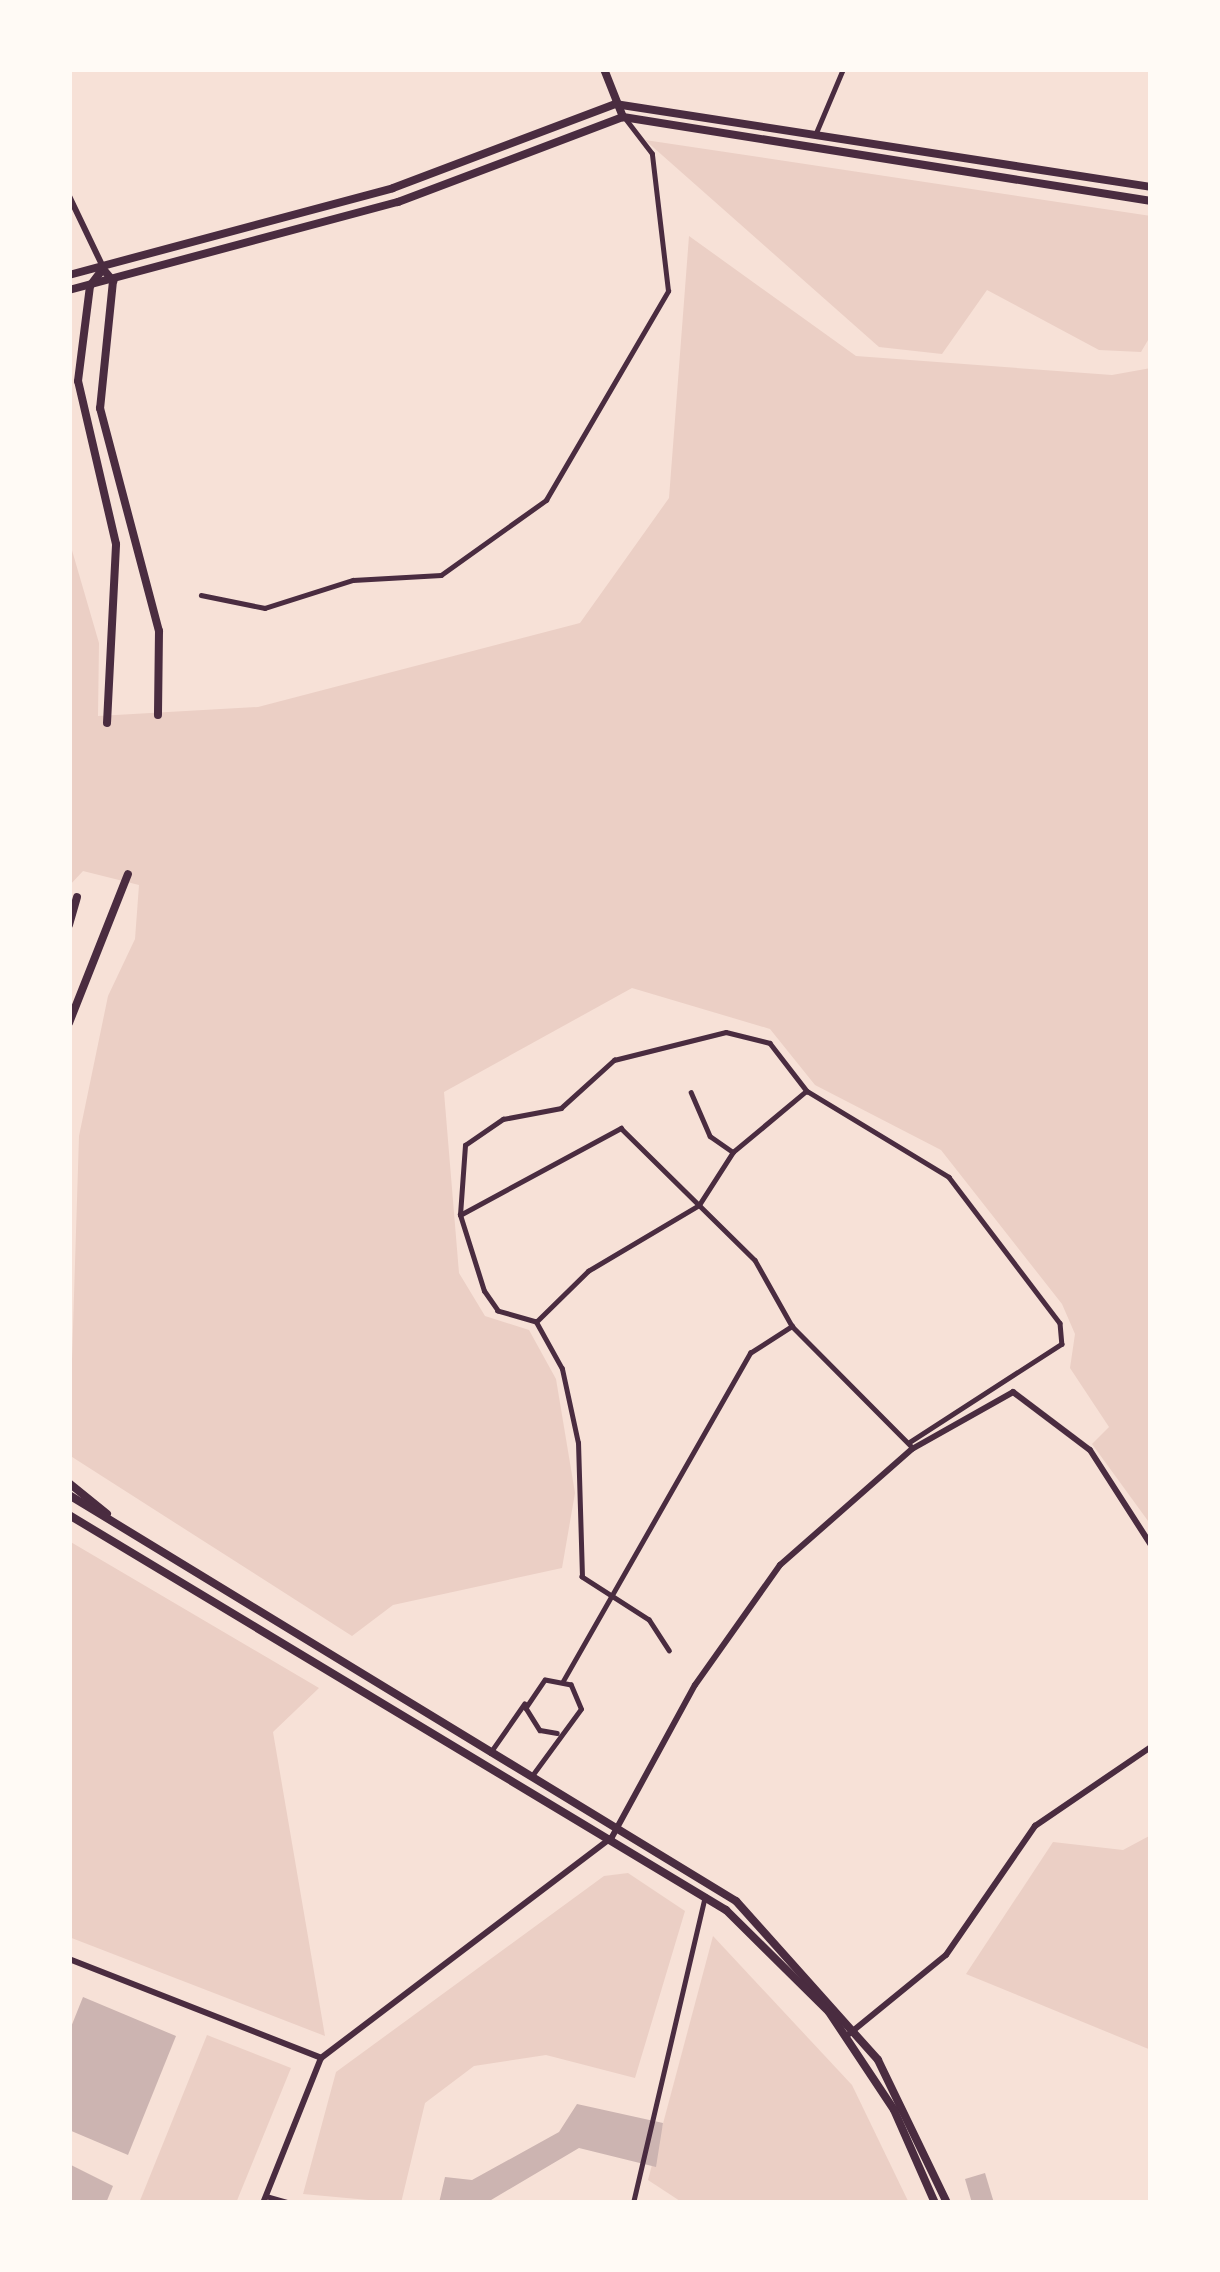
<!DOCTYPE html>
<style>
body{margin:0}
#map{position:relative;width:1220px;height:2272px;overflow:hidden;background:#f7e1d7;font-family:"Open Sans",sans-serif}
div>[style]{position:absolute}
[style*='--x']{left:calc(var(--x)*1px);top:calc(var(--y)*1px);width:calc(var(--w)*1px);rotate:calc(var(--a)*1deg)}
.green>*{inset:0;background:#ebcfc5}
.building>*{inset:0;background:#ccb4b1}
.minor>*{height:4.5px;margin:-2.25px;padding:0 2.25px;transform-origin:2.25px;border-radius:2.25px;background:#4a2c40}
.tertiary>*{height:6px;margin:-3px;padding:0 3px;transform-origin:3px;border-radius:3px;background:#4a2c40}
.secondary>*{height:8px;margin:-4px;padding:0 4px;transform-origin:4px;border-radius:4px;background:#4a2c40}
.primary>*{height:8px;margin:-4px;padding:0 4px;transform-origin:4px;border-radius:4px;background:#4a2c40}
span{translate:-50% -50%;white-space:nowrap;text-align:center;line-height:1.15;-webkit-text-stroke:9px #fffaf5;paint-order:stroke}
.frame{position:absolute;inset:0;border:72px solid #fffaf5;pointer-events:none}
</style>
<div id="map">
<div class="green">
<div style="clip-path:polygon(645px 140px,1151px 216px,1151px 335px,1141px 352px,1099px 350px,987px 290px,942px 354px,879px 347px)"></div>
<div style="clip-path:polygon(689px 236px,856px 356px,1112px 375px,1151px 368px,1151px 1525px,1092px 1444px,1109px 1427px,1070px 1368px,1075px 1334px,1062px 1304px,941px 1150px,815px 1085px,770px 1029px,632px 988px,444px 1092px,459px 1273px,485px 1316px,529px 1330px,556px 1379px,575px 1493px,562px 1568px,393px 1605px,352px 1636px,69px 1455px,79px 1136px,108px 996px,135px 939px,139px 885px,83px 871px,69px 886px,69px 540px,99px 643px,98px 716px,258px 707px,580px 623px,669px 498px)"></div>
<div style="clip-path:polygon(69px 1541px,319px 1688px,273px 1732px,325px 2036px,69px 1937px)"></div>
<div style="clip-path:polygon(1151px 1835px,1151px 2050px,966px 1974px,1053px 1842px,1123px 1850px)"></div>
<div style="clip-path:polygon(628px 1873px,685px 1911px,635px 2078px,546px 2055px,474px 2066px,425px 2103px,401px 2203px,303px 2194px,336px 2072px,604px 1876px)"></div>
<div style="clip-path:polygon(713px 1936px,852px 2085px,909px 2203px,683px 2203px,648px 2180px)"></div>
<div style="clip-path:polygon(207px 2035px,291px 2068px,236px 2203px,139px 2203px)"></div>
</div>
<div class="building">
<div style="clip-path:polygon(83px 1997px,176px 2036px,128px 2155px,69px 2130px,69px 2032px)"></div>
<div style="clip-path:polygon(577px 2104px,663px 2123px,656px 2167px,579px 2148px,486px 2203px,439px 2203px,445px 2177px,472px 2180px,559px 2132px)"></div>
<div style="clip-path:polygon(69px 2164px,113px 2186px,106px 2203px,69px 2203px)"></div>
<div style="clip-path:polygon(985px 2173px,994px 2203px,972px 2203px,965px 2179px)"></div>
</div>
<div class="minor">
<div style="--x:816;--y:133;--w:69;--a:-67.1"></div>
<div style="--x:201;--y:595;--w:65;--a:11.5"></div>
<div style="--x:265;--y:608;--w:92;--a:-17.7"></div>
<div style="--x:353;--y:580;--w:88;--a:-3.3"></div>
<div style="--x:441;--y:575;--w:129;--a:-35.5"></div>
<div style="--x:546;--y:500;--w:242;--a:-59.7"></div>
<div style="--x:668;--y:291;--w:138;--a:-96.7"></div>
<div style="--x:652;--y:154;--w:43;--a:-127.4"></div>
<div style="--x:691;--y:1092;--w:48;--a:66.6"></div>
<div style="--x:710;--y:1136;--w:28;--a:35"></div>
<div style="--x:460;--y:1215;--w:183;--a:-28.4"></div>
<div style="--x:621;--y:1128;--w:188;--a:44.6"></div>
<div style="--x:755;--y:1260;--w:76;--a:60.7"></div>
<div style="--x:792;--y:1326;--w:168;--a:45.2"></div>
<div style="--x:536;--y:1322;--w:73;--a:-44.4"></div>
<div style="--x:588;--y:1271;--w:129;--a:-30.7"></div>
<div style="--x:699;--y:1205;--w:63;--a:-57.3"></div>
<div style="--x:733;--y:1152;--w:94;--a:-39.8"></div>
<div style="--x:669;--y:1651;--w:37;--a:-123"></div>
<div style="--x:649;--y:1620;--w:80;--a:-147.3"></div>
<div style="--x:582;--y:1577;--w:134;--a:-91.7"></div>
<div style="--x:578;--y:1443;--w:76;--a:-102.2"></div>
<div style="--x:562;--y:1369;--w:54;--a:-119"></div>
<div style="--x:536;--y:1322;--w:40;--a:-164"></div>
<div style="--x:498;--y:1311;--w:24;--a:-125"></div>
<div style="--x:484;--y:1291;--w:80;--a:-107.5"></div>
<div style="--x:460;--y:1215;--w:70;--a:-85.9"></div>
<div style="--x:465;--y:1145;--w:46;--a:-34.4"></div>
<div style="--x:503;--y:1119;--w:59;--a:-10.7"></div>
<div style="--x:561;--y:1108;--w:72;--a:-42.2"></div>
<div style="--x:614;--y:1060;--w:115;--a:-14"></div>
<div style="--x:726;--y:1032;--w:45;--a:14"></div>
<div style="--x:770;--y:1043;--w:61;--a:52.4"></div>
<div style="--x:807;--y:1091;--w:166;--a:31.2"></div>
<div style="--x:949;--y:1177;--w:183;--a:52.8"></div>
<div style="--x:1060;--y:1323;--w:21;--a:85"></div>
<div style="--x:1062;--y:1344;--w:182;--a:147.1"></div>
<div style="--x:563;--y:1681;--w:378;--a:-60.3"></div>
<div style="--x:750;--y:1353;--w:50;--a:-32.7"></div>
<div style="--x:490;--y:1753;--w:60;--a:-55.2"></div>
<div style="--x:531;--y:1777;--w:84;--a:-53.7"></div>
<div style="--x:581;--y:1709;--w:26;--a:-113"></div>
<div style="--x:571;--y:1685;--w:26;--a:-169"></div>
<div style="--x:545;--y:1680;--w:34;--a:124"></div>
<div style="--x:526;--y:1708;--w:26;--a:58"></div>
<div style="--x:540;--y:1730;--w:17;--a:10"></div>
<div style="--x:266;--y:2196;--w:25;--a:16"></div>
<div style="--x:633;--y:2203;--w:315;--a:-76.8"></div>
</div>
<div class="tertiary">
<div style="--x:69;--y:196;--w:76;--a:64.4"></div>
<div style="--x:69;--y:1959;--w:271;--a:21.4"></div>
<div style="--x:849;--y:2034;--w:125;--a:-39.2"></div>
<div style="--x:946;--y:1955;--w:157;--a:-55.4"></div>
<div style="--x:1035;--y:1826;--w:140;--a:-34.3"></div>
<div style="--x:263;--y:2203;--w:156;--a:-68.2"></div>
<div style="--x:321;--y:2058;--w:365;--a:-37.2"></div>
<div style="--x:612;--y:1837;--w:173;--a:-61.4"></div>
<div style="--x:695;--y:1685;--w:147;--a:-54.7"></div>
<div style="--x:780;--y:1565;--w:176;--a:-41.3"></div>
<div style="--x:912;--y:1449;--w:116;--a:-29.4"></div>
<div style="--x:1013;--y:1392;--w:96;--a:37"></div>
<div style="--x:1090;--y:1450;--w:113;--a:57.3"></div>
</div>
<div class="secondary">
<div style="--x:604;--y:69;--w:52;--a:68.4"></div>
<div style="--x:107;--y:723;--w:179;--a:-87.1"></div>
<div style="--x:116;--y:544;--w:167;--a:-103.1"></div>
<div style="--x:78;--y:381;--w:96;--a:-82.8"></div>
<div style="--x:90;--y:286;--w:21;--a:-53"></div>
<div style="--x:103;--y:269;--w:16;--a:50"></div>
<div style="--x:113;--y:281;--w:128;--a:95.8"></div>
<div style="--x:100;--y:408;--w:231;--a:75.2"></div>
<div style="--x:159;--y:631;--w:84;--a:90.7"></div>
<div style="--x:69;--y:925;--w:29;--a:-74"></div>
<div style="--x:69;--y:1023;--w:160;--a:-68.4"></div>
<div style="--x:69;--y:1483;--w:49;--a:39.2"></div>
<div style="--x:69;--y:1495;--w:781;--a:31.33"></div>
<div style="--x:736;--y:1901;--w:213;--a:48.2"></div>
<div style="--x:878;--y:2060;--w:159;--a:64.2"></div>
<div style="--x:69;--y:1515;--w:767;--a:31.02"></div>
<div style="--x:726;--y:1910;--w:145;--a:44.7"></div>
<div style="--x:829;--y:2012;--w:118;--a:56.4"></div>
<div style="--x:894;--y:2110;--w:102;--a:66.2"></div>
</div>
<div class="primary">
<div style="--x:69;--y:275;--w:335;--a:-15"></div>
<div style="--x:393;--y:188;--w:237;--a:-20.7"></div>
<div style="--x:615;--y:104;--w:542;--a:8.8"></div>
<div style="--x:69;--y:290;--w:341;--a:-15"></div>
<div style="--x:398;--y:202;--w:241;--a:-20.7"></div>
<div style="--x:623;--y:117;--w:535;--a:9.04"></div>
</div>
<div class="frame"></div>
</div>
